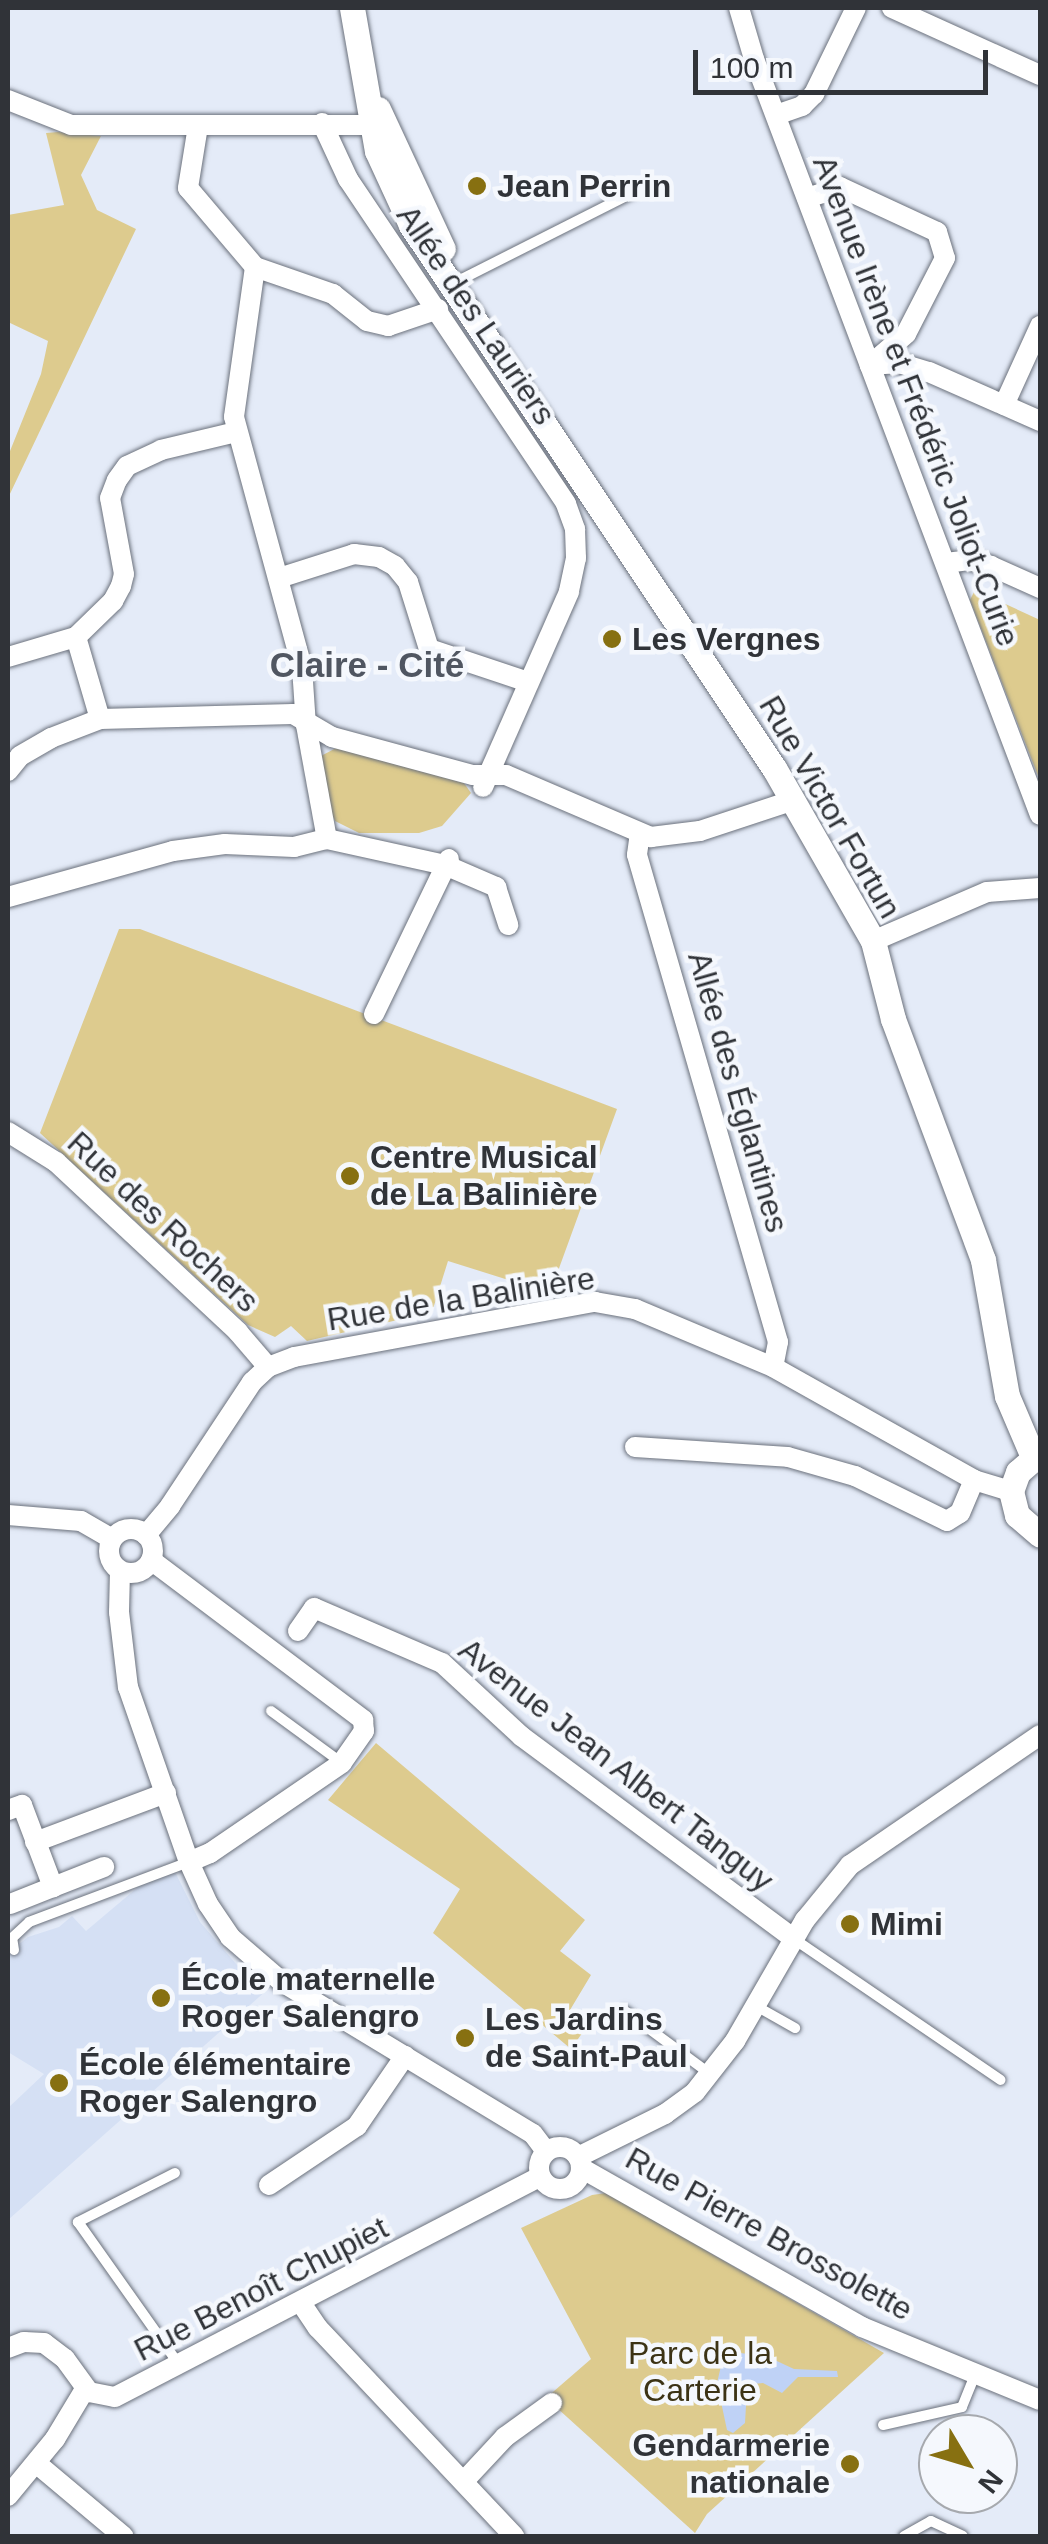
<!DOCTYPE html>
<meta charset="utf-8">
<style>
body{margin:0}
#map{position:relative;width:1048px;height:2544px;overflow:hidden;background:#e4ebf8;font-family:Arial,sans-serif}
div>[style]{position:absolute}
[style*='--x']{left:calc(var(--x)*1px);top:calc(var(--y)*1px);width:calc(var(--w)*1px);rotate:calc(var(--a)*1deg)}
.built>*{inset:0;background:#d5e0f4}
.green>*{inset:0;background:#ddcb8e}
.water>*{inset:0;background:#bfd2f6}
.roads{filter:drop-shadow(0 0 2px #6b717c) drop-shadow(0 0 2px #6b717c)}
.service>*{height:10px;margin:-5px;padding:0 5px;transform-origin:5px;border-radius:5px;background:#fff}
.minor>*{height:20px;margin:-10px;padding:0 10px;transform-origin:10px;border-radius:10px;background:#fff}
.minor>.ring{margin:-10px;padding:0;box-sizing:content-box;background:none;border:20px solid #fff;border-radius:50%}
.tertiary>*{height:25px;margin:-12.5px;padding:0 12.5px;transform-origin:12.5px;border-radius:12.5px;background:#fff}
.dots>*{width:28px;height:28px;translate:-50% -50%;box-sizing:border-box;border:5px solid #f5f8fd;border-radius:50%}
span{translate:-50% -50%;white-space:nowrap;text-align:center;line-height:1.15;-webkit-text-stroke:9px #f5f8fd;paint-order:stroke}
.poi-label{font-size:32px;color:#303338;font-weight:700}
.left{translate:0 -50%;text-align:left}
.right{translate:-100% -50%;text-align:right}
.street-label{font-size:32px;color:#303338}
.park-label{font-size:32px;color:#3c3315}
.neighbourhood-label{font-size:35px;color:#505661;font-weight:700}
.frame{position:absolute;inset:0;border:10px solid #303338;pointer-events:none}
.north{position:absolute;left:918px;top:2414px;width:100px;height:100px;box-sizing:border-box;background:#f5f8fd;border:2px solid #a6a9ae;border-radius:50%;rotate:128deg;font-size:28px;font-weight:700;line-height:40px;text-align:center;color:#303338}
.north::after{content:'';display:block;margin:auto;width:35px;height:45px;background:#877011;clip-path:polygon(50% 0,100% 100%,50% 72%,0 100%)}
.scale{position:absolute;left:693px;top:50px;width:295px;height:45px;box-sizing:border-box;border:5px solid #303338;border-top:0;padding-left:12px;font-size:30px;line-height:35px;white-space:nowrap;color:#303338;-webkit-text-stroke:8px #f5f8fd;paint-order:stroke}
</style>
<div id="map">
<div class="built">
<div style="clip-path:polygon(174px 1870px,200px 1922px,237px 1965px,268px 1989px,8px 2220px,8px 2108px,44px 2074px,8px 2052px,8px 1953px,28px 1937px,59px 1927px,72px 1916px,86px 1931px,144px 1882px)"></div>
</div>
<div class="green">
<div style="clip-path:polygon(58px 132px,101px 136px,81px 175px,97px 210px,136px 229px,8px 498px,8px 456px,41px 374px,48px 341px,8px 322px,8px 215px,64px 205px,46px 133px)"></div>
<div style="clip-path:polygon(975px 590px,1040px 620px,1040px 781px,970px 600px)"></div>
<div style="clip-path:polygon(336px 748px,464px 783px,471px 793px,442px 826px,419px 833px,359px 833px,335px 821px,329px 808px,321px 756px)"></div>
<div style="clip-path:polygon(119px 929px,140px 929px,617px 1109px,550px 1293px,448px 1261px,432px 1312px,307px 1341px,291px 1326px,275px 1337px,248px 1325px,40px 1133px)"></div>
<div style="clip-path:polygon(376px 1743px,585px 1920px,560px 1951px,591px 1975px,567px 2015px,585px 2029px,571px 2049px,433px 1933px,460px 1889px,328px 1800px)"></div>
<div style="clip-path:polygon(606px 2193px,884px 2353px,707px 2514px,695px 2533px,546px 2398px,591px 2359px,521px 2228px,592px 2195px)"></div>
</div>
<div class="water">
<div style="clip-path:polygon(740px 2353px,766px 2356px,794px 2369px,837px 2371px,838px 2377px,798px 2377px,782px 2393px,763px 2383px,753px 2384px,747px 2389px,745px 2423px,733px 2433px,727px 2430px,717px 2383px,721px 2366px)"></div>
</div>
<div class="roads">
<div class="service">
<div style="--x:454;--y:283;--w:204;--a:-26.8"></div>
<div style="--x:271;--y:1711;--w:88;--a:36.2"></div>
<div style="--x:794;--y:1939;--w:250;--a:34.3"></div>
<div style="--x:14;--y:1950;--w:12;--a:-99"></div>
<div style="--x:12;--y:1938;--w:23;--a:-43"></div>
<div style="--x:29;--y:1922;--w:171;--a:-20.6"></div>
<div style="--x:756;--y:2006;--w:45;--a:29.4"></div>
<div style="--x:625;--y:2011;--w:106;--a:36.5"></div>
<div style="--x:175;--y:2173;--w:109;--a:153.2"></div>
<div style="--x:78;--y:2222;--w:173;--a:54.7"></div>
<div style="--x:883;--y:2425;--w:81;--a:-12.8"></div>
<div style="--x:962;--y:2407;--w:35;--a:-68"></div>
<div style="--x:904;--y:2536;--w:31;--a:-29"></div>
<div style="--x:931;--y:2521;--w:35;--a:25"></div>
</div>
<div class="minor">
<div style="--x:739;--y:8;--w:53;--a:73.6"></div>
<div style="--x:754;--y:59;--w:808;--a:69.28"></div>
<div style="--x:892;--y:8;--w:162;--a:24.4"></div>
<div style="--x:8;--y:100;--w:68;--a:21.6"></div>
<div style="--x:71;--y:125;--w:315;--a:0"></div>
<div style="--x:776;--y:115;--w:28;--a:-19"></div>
<div style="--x:802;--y:106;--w:17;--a:-45"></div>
<div style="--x:814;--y:94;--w:96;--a:-64"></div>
<div style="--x:322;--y:123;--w:62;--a:65.1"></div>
<div style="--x:348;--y:179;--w:391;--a:56.1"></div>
<div style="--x:566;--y:504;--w:27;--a:70"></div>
<div style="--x:575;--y:529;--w:29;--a:88"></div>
<div style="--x:576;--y:558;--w:35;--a:102"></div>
<div style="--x:569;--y:592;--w:213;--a:113.8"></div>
<div style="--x:198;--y:126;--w:63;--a:99.2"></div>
<div style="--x:188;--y:188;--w:104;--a:49.7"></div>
<div style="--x:255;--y:267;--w:83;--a:19.1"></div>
<div style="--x:333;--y:294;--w:43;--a:38.5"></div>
<div style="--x:367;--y:321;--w:22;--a:13"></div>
<div style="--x:388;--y:326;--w:53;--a:-18.8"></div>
<div style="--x:807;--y:198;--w:35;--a:-18"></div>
<div style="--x:840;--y:187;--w:107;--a:24.9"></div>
<div style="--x:937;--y:232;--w:27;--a:73"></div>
<div style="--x:945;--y:258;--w:85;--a:117.2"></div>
<div style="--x:906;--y:334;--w:48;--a:139.3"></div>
<div style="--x:255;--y:267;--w:151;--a:98"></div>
<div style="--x:234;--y:417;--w:259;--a:74.8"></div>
<div style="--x:302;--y:667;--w:58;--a:86.1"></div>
<div style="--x:306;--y:725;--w:116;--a:79.6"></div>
<div style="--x:870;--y:365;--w:29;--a:-4"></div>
<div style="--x:899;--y:363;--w:31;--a:17"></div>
<div style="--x:929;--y:372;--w:121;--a:23.8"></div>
<div style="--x:1004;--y:405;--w:87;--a:-65.5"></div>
<div style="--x:946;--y:563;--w:23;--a:-7"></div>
<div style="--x:969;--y:560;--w:23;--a:15"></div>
<div style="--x:991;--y:566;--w:54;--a:24.2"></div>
<div style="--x:279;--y:578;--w:79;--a:-17.7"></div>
<div style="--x:354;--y:554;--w:25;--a:7"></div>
<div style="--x:379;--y:557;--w:18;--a:29"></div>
<div style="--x:395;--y:566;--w:21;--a:51"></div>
<div style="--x:408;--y:582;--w:70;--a:72.6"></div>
<div style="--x:429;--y:649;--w:104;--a:18.4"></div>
<div style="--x:8;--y:657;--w:71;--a:-16.4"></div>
<div style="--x:100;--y:719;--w:85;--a:-106.3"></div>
<div style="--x:76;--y:637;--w:52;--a:-44.2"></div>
<div style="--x:113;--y:601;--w:17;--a:-62"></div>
<div style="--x:121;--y:586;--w:12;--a:-76"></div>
<div style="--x:124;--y:574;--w:77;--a:-100.4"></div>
<div style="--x:110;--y:498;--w:19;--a:-69"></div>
<div style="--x:117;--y:480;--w:17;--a:-54"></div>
<div style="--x:127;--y:466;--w:38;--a:-25"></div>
<div style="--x:161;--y:450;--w:77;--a:-13.5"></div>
<div style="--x:8;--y:771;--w:19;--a:-51"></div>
<div style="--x:20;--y:756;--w:36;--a:-30"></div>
<div style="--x:51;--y:738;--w:53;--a:-21.2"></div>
<div style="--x:100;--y:719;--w:193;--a:-1.5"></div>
<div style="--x:293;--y:714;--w:45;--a:30.5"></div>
<div style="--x:332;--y:737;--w:146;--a:15.1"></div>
<div style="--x:473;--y:775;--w:33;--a:0"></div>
<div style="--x:506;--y:775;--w:158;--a:23.2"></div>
<div style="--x:651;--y:837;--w:49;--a:-7"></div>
<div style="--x:700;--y:831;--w:99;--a:-18.3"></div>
<div style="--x:640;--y:833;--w:22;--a:98"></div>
<div style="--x:637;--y:855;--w:507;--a:73.85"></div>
<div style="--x:778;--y:1342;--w:25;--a:101"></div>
<div style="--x:8;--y:897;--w:171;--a:-15.6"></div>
<div style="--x:173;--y:851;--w:52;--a:-7.7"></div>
<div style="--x:225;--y:844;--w:69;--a:2.5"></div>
<div style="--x:294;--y:847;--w:34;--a:-14"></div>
<div style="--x:327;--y:839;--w:121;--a:12.4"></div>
<div style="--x:445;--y:865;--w:56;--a:23.3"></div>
<div style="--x:496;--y:887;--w:40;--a:72"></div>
<div style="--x:873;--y:941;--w:124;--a:-23.3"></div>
<div style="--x:987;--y:892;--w:53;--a:-4.3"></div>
<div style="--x:374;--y:1014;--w:172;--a:-64.2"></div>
<div style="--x:8;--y:1132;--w:57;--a:32"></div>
<div style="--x:56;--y:1162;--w:249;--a:43"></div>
<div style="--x:238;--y:1332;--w:46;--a:49.4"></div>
<div style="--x:635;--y:1447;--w:153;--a:3.7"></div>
<div style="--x:788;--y:1457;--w:70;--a:15.8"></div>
<div style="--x:855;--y:1476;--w:102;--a:26.1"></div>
<div style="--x:947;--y:1521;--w:15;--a:-32"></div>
<div style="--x:960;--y:1513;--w:36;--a:-67"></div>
<div style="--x:8;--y:1515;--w:73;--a:4.7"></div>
<div style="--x:81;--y:1521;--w:36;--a:30"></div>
<div class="ring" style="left:109px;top:1529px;width:24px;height:24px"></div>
<div style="--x:146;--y:1535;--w:38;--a:-50"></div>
<div style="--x:170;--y:1506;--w:149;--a:-56.5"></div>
<div style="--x:252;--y:1382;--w:22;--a:-43"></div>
<div style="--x:268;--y:1367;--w:28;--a:-21"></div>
<div style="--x:294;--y:1357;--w:306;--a:-10.4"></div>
<div style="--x:595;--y:1302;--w:41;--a:9.9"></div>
<div style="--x:635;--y:1309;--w:150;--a:22.8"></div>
<div style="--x:773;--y:1367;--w:231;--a:29.3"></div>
<div style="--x:974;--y:1480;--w:39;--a:17"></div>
<div style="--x:151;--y:1560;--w:266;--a:37"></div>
<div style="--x:363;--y:1720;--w:11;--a:85"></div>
<div style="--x:364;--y:1731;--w:39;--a:125"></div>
<div style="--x:342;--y:1763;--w:160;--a:145.7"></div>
<div style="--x:210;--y:1853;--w:23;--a:157"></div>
<div style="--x:120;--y:1571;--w:41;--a:91.4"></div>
<div style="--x:119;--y:1612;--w:76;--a:83.2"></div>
<div style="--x:128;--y:1687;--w:185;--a:70.8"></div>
<div style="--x:189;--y:1862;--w:46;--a:65.7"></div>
<div style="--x:208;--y:1904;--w:40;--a:56"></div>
<div style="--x:230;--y:1937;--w:69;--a:40.9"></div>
<div style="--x:282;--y:1982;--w:293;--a:31.2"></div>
<div style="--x:533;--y:2134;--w:21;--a:53"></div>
<div style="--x:298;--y:1631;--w:28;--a:-55"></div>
<div style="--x:314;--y:1608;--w:139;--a:23.3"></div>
<div style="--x:442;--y:1663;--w:108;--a:42.7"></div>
<div style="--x:521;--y:1736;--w:340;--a:36.6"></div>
<div style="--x:8;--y:1810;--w:15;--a:-20"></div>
<div style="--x:22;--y:1805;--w:88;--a:69.3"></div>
<div style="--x:53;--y:1887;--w:46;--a:158.4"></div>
<div style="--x:35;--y:1842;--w:140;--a:-20.5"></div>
<div style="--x:53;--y:1887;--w:55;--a:-21.4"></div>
<div class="ring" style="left:539px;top:2147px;width:22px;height:22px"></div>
<div style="--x:578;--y:2157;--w:97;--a:-26.3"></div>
<div style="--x:665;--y:2114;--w:37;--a:-36"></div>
<div style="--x:695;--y:2092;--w:65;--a:-51.9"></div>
<div style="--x:735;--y:2041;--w:140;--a:-60"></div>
<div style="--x:805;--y:1920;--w:71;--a:-50.7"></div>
<div style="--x:850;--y:1865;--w:230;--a:-34.4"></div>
<div style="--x:581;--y:2168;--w:323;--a:29.5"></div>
<div style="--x:862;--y:2327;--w:192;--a:22.3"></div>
<div style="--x:269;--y:2185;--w:106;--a:-33.8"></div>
<div style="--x:357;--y:2126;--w:85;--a:-55.6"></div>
<div style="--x:301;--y:2303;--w:30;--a:56"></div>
<div style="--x:318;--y:2328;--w:286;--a:46.7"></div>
<div style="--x:8;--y:2348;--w:17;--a:-21"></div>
<div style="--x:24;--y:2342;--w:20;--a:3"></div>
<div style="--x:44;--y:2343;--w:26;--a:37"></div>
<div style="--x:65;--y:2359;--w:41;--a:54"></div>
<div style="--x:89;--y:2392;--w:26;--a:11"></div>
<div style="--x:115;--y:2397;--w:479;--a:-27.4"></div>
<div style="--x:36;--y:2463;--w:114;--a:40"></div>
<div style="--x:464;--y:2481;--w:60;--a:-47"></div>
<div style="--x:505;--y:2437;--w:58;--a:-35.9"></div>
<div style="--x:8;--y:2496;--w:74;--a:-50.5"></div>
<div style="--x:55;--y:2439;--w:58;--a:-59"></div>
</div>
<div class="tertiary">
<div style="--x:352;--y:8;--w:145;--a:80.1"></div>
<div style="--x:377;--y:151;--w:81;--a:65.3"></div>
<div style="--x:411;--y:225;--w:653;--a:56.24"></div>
<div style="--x:774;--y:768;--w:199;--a:60.2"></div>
<div style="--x:873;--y:941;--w:81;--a:75.6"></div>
<div style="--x:893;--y:1019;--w:257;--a:69.5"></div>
<div style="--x:983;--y:1260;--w:138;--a:80"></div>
<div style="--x:1007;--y:1396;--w:66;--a:66.9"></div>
<div style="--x:378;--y:109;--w:154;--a:65.1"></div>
<div style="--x:1040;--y:1453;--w:29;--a:139"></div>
<div style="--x:1018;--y:1472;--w:20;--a:110"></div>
<div style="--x:1011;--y:1491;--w:25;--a:76"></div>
<div style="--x:1017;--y:1515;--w:30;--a:41"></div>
</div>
</div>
<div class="dots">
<div style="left:477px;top:186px;background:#877011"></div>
<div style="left:612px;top:639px;background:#877011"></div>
<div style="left:350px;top:1176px;background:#877011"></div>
<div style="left:850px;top:1924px;background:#877011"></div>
<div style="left:161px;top:1998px;background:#877011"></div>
<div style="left:465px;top:2038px;background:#877011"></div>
<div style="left:59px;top:2083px;background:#877011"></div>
<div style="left:850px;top:2464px;background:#877011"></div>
</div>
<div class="poi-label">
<span class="left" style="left:497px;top:186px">Jean Perrin</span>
<span class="left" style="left:632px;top:639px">Les Vergnes</span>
<span class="left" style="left:370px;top:1176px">Centre Musical<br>de La Balinière</span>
<span class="left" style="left:870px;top:1924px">Mimi</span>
<span class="left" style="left:181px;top:1998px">École maternelle<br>Roger Salengro</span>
<span class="left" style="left:485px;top:2038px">Les Jardins<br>de Saint-Paul</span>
<span class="left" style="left:79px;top:2083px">École élémentaire<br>Roger Salengro</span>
<span class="right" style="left:830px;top:2464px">Gendarmerie<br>nationale</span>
</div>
<div class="street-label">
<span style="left:476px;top:315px;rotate:56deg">Allée des Lauriers</span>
<span style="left:916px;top:401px;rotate:69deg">Avenue Irène et Frédéric Joliot-Curie</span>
<span style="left:830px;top:807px;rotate:60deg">Rue Victor Fortun</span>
<span style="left:738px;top:1092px;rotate:74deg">Allée des Églantines</span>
<span style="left:163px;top:1222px;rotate:43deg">Rue des Rochers</span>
<span style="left:461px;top:1299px;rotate:-9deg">Rue de la Balinière</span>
<span style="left:616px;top:1765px;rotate:38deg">Avenue Jean Albert Tanguy</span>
<span style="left:769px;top:2234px;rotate:29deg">Rue Pierre Brossolette</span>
<span style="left:261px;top:2289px;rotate:-27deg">Rue Benoît Chupiet</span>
</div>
<div class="park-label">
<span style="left:700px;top:2372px">Parc de la<br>Carterie</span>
</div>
<div class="neighbourhood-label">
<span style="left:367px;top:665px">Claire - Cité</span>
</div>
<div class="frame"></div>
<div class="north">N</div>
<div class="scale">100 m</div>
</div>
